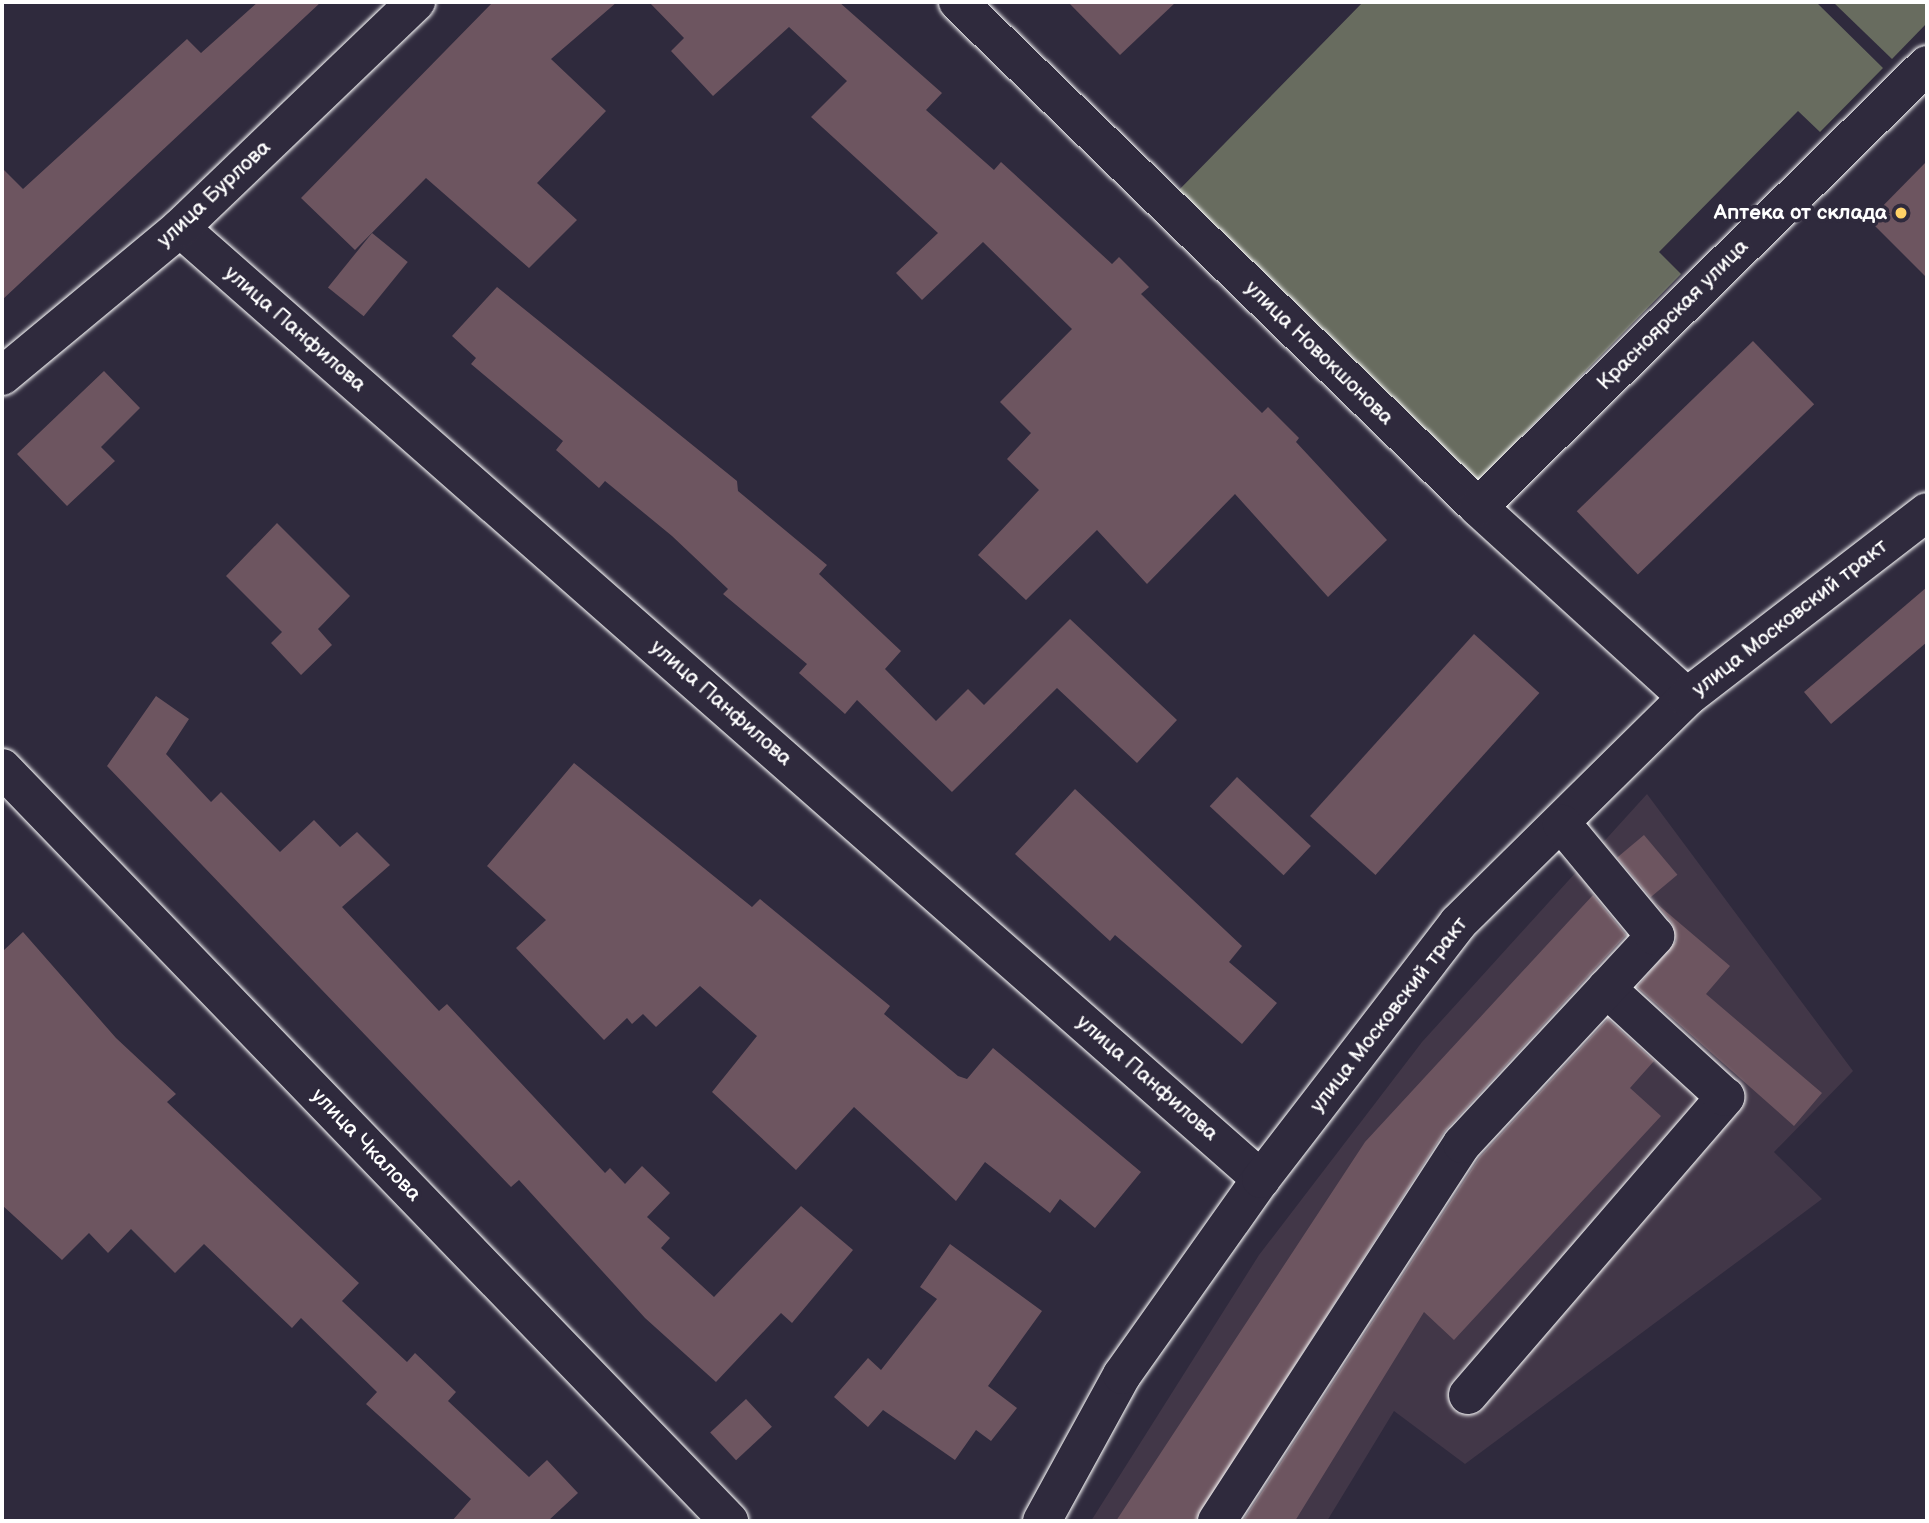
<!DOCTYPE html>
<meta charset="utf-8">
<style>
body{margin:0}
#map{position:relative;width:1929px;height:1523px;overflow:hidden;background:#2f2a3d;font-family:"Balsamiq Sans",sans-serif}
div>[style]{position:absolute}
[style*='--x']{left:calc(var(--x)*1px);top:calc(var(--y)*1px);width:calc(var(--w)*1px);rotate:calc(var(--a)*1deg)}
.built>*{inset:0;background:#423748}
.green>*{inset:0;background:#686c5f}
.building>*{inset:0;background:#6d5560;transform-origin:0 0}
.roads{filter:drop-shadow(0 0 2px #fff) drop-shadow(0 0 2px #fff)}
.minor>*{height:38px;margin:-19px;padding:0 19px;transform-origin:19px;border-radius:19px;background:#2f2a3d}
.dots>*{width:19px;height:19px;translate:-50% -50%;box-sizing:border-box;border:4px solid #2f2a3d;border-radius:50%}
span{translate:-50% -50%;white-space:nowrap;text-align:center;line-height:1.15;-webkit-text-stroke:7px #2f2a3d;paint-order:stroke}
.street-label{font-size:21px;color:#fff}
.poi-label{font-size:21px;color:#fff;font-weight:700}
.right{translate:-100% -50%;text-align:right}
.frame{position:absolute;inset:0;border:4px solid #fff;pointer-events:none}
</style>
<div id="map">
<div class="built">
<div style="clip-path:polygon(1647px 794px,1853px 1071px,1774px 1152px,1822px 1199px,1465px 1464px,1394px 1411px,1327px 1521px,1091px 1521px,1259px 1255px,1422px 1042px)"></div>
</div>
<div class="green">
<div style="clip-path:polygon(1363px 2px,1816px 2px,1883px 68px,1820px 132px,1798px 111px,1659px 252px,1681px 274px,1475px 484px,1177px 192px)"></div>
<div style="clip-path:polygon(1833px 2px,1927px 2px,1927px 23px,1892px 59px)"></div>
</div>
<div class="building">
<div style="clip-path:polygon(258px 2px,321px 2px,2px 300px,2px 168px,23px 189px,187px 39px,201px 53px)"></div>
<div style="clip-path:polygon(493px 2px,617px 2px,551px 59px,606px 111px,537px 183px,577px 220px,529px 268px,426px 178px,355px 250px,301px 198px)"></div>
<div style="clip-path:polygon(649px 2px,839px 2px,942px 93px,926px 110px,994px 170px,1001px 162px,1112px 264px,1119px 257px,1149px 287px,1141px 294px,1262px 413px,1268px 407px,1299px 438px,1296px 442px,1387px 540px,1328px 597px,1235px 494px,1147px 584px,1097px 530px,1026px 600px,978px 555px,1039px 490px,1007px 459px,1031px 433px,1000px 402px,1072px 329px,983px 242px,922px 300px,896px 273px,938px 233px,811px 117px,847px 81px,789px 27px,713px 96px,671px 51px,684px 38px)"></div>
<div style="clip-path:polygon(1068px 2px,1176px 2px,1120px 55px)"></div>
<div style="clip-path:polygon(1927px 161px,1927px 278px,1869px 220px)"></div>
<div style="left:372px;top:233px;width:46px;height:70px;rotate:39deg"></div>
<div style="clip-path:polygon(497px 287px,737px 481px,738px 491px,827px 565px,819px 574px,901px 651px,885px 669px,936px 721px,968px 689px,984px 705px,1070px 619px,1177px 720px,1137px 763px,1057px 688px,952px 792px,857px 700px,845px 714px,799px 673px,807px 664px,723px 594px,728px 589px,672px 536px,605px 481px,599px 488px,556px 450px,563px 441px,471px 364px,476px 358px,452px 336px)"></div>
<div style="left:1753px;top:341px;width:88px;height:245px;rotate:46deg"></div>
<div style="clip-path:polygon(104px 371px,140px 408px,101px 447px,115px 461px,67px 506px,17px 454px)"></div>
<div style="clip-path:polygon(277px 523px,350px 596px,318px 629px,332px 645px,301px 675px,271px 643px,282px 632px,226px 576px)"></div>
<div style="clip-path:polygon(1927px 587px,1927px 642px,1831px 724px,1804px 692px)"></div>
<div style="left:1474px;top:634px;width:88px;height:245px;rotate:42deg"></div>
<div style="clip-path:polygon(156px 696px,189px 719px,166px 754px,211px 802px,221px 792px,280px 852px,314px 820px,340px 847px,357px 832px,390px 865px,342px 907px,439px 1011px,447px 1004px,605px 1173px,610px 1168px,625px 1184px,642px 1166px,670px 1193px,647px 1217px,670px 1238px,661px 1248px,714px 1297px,801px 1206px,853px 1250px,792px 1323px,781px 1313px,716px 1382px,645px 1318px,519px 1180px,511px 1187px,107px 766px)"></div>
<div style="clip-path:polygon(574px 763px,752px 907px,760px 899px,890px 1006px,884px 1014px,958px 1076px,967px 1079px,993px 1048px,1141px 1172px,1095px 1228px,1060px 1199px,1050px 1213px,985px 1162px,956px 1201px,854px 1107px,796px 1170px,712px 1092px,757px 1036px,700px 986px,656px 1027px,643px 1014px,632px 1024px,627px 1018px,604px 1040px,516px 948px,546px 920px,487px 866px)"></div>
<div style="left:1237px;top:777px;width:101px;height:40px;rotate:43deg"></div>
<div style="clip-path:polygon(1075px 789px,1242px 946px,1229px 962px,1277px 1003px,1242px 1044px,1115px 935px,1110px 941px,1015px 854px)"></div>
<div style="left:1644px;top:835px;width:52px;height:35px;rotate:50deg"></div>
<div style="clip-path:polygon(1593px 895px,1626px 935px,1444px 1132px,1195px 1521px,1116px 1521px,1365px 1142px)"></div>
<div style="clip-path:polygon(1656px 903px,1730px 966px,1706px 994px,1822px 1093px,1794px 1126px,1637px 987px,1676px 941px,1672px 923px)"></div>
<div style="clip-path:polygon(23px 932px,116px 1038px,176px 1094px,167px 1102px,359px 1283px,342px 1301px,407px 1362px,415px 1353px,456px 1392px,448px 1401px,529px 1477px,547px 1460px,578px 1493px,548px 1521px,452px 1521px,471px 1499px,366px 1404px,377px 1392px,301px 1318px,292px 1328px,204px 1244px,175px 1273px,131px 1229px,108px 1253px,89px 1233px,62px 1260px,2px 1205px,2px 952px)"></div>
<div style="clip-path:polygon(1608px 1019px,1654px 1061px,1630px 1088px,1661px 1116px,1454px 1340px,1424px 1312px,1295px 1521px,1243px 1521px,1479px 1158px)"></div>
<div style="clip-path:polygon(950px 1244px,1042px 1311px,988px 1386px,1017px 1408px,991px 1441px,976px 1430px,955px 1460px,883px 1410px,868px 1427px,834px 1397px,868px 1358px,881px 1370px,937px 1299px,920px 1287px)"></div>
<div style="left:746px;top:1399px;width:38px;height:49px;rotate:47deg"></div>
</div>
<div class="roads">
<div class="minor">
<div style="--x:958;--y:2;--w:725;--a:44.16"></div>
<div style="--x:1478;--y:507;--w:282;--a:42.3"></div>
<div style="--x:180;--y:228;--w:1440;--a:41.34"></div>
<div style="--x:2;--y:376;--w:231;--a:-39.7"></div>
<div style="--x:180;--y:228;--w:327;--a:-43.8"></div>
<div style="--x:1478;--y:507;--w:630;--a:-44.55"></div>
<div style="--x:2;--y:768;--w:1047;--a:46.01"></div>
<div style="--x:1468;--y:1395;--w:394;--a:-49.2"></div>
<div style="--x:1725;--y:1097;--w:161;--a:-137.5"></div>
<div style="--x:1042;--y:1521;--w:166;--a:-61.3"></div>
<div style="--x:1122;--y:1375;--w:240;--a:-54.7"></div>
<div style="--x:1261;--y:1179;--w:323;--a:-52.4"></div>
<div style="--x:1458;--y:923;--w:322;--a:-44.6"></div>
<div style="--x:1687;--y:697;--w:303;--a:-37.6"></div>
<div style="--x:1217;--y:1521;--w:450;--a:-57"></div>
<div style="--x:1462;--y:1144;--w:284;--a:-47.1"></div>
<div style="--x:1655;--y:936;--w:146;--a:-129.7"></div>
</div>
</div>
<div class="dots">
<div style="left:1901px;top:213px;background:#ffd166"></div>
</div>
<div class="street-label">
<span style="left:214px;top:194px;rotate:-43deg">улица Бурлова</span>
<span style="left:1673px;top:315px;rotate:-45deg">Красноярская улица</span>
<span style="left:295px;top:329px;rotate:41deg">улица Панфилова</span>
<span style="left:1319px;top:353px;rotate:44deg">улица Новокшонова</span>
<span style="left:1790px;top:618px;rotate:-38deg">улица Московский тракт</span>
<span style="left:721px;top:703px;rotate:41deg">улица Панфилова</span>
<span style="left:1389px;top:1015px;rotate:-52deg">улица Московский тракт</span>
<span style="left:1147px;top:1078px;rotate:41deg">улица Панфилова</span>
<span style="left:366px;top:1145px;rotate:46deg">улица Чкалова</span>
</div>
<div class="poi-label">
<span class="right" style="left:1887px;top:213px">Аптека от склада</span>
</div>
<div class="frame"></div>
</div>
